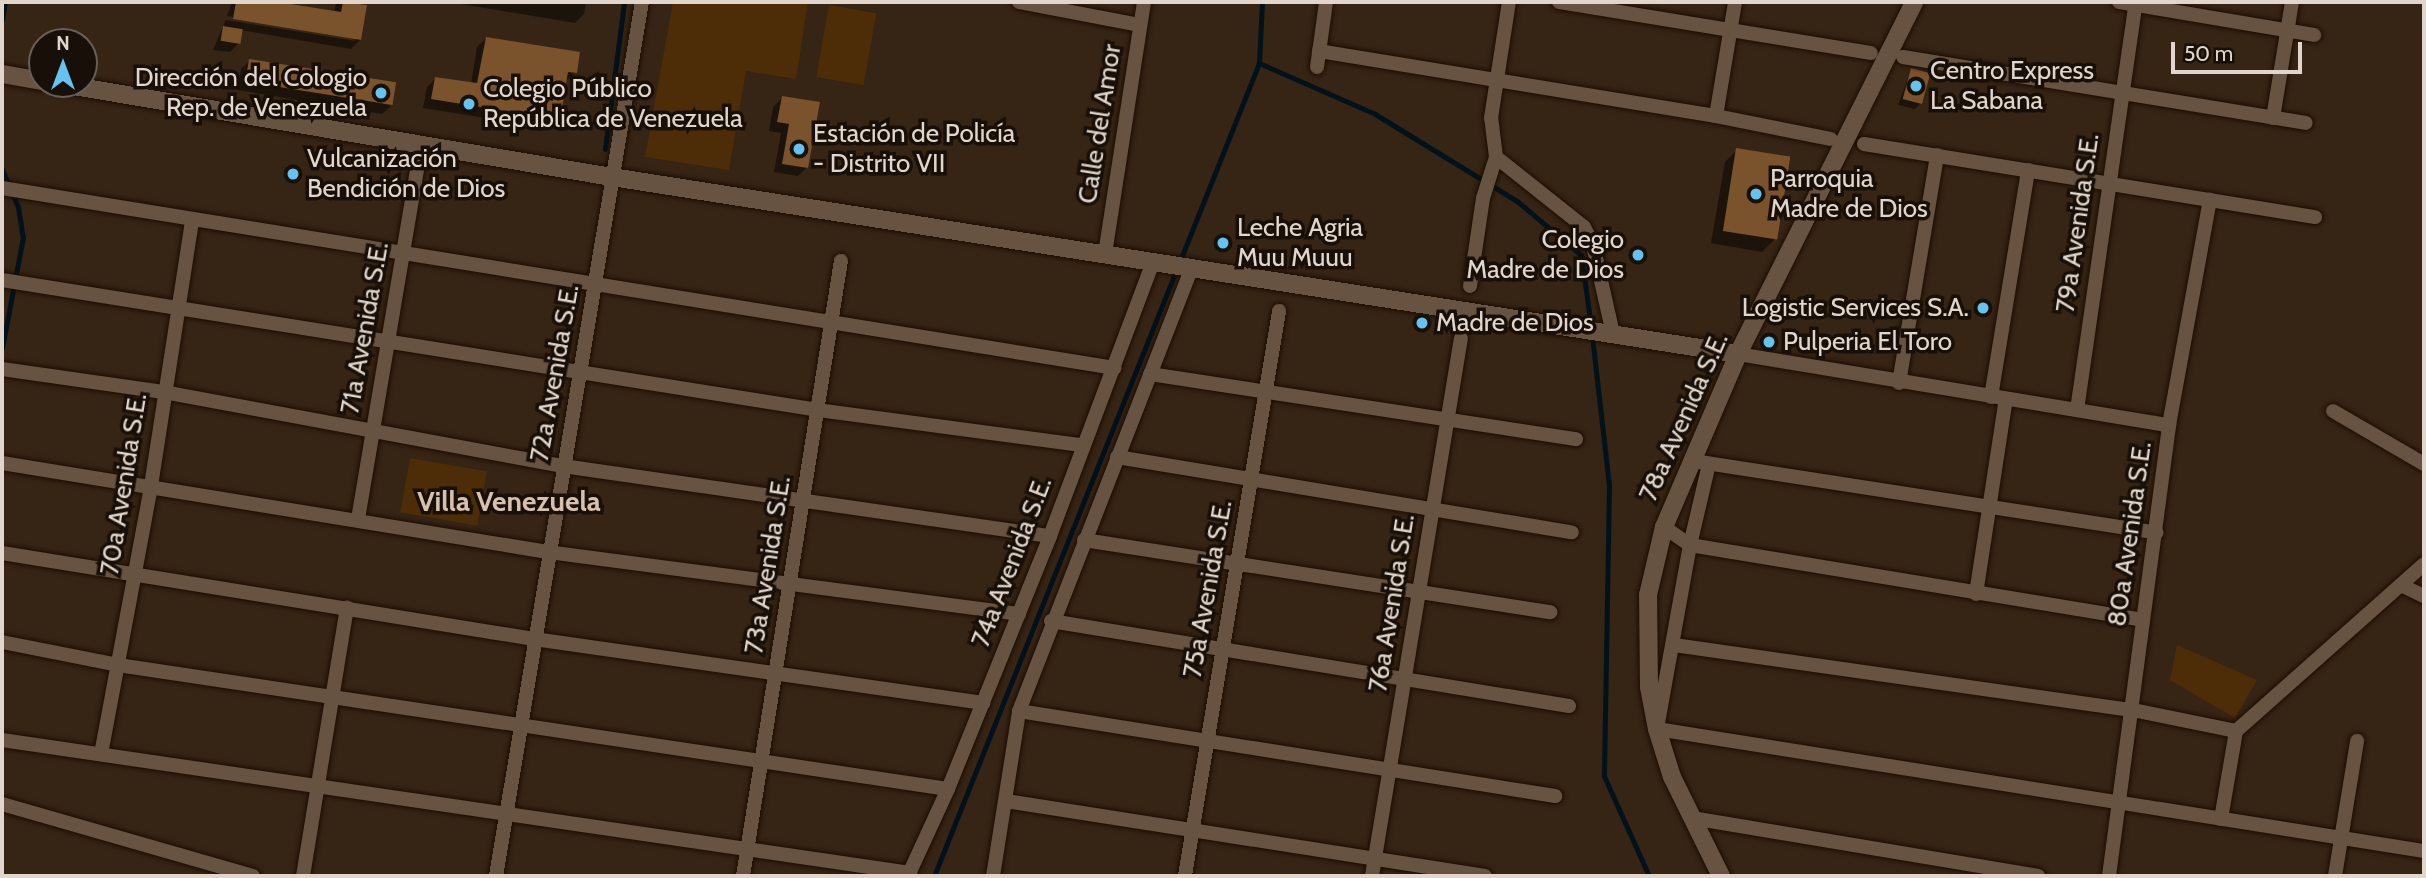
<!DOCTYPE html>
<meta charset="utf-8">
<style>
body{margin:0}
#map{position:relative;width:2426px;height:878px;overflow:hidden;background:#362414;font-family:Cabin,sans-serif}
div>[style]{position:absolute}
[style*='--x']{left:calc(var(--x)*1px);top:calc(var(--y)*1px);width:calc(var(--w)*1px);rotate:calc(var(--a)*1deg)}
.green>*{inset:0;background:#4d2d08;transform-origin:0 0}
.shadow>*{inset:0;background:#0007}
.stream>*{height:5px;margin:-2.5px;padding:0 2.5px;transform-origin:2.5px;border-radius:2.5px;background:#02121b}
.building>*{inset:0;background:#7a522b;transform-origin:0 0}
.roads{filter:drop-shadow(0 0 2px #1c0d01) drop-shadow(0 0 2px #1c0d01)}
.minor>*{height:14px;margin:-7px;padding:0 7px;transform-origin:7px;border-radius:7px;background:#675342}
.tertiary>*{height:18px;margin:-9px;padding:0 9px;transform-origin:9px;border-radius:9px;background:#675342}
.dots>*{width:19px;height:19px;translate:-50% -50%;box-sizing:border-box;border:4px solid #170f08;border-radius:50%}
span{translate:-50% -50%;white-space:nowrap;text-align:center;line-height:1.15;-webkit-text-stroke:7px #170f08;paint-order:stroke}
.poi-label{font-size:26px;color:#e2d6cc}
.left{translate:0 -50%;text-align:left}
.right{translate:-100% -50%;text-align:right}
.street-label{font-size:26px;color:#e2d6cc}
.neighbourhood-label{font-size:28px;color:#d7c0ac;font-weight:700}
.frame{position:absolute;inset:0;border:4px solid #e2d6cc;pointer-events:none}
.north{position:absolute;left:28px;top:28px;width:70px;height:70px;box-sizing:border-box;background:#170f08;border:2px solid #685f56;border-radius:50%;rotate:0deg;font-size:19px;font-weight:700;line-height:28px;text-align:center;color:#e2d6cc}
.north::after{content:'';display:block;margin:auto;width:24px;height:32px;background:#65c4ef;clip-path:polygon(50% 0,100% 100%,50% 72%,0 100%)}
.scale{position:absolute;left:2171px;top:42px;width:131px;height:32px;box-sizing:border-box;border:4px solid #e2d6cc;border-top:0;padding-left:9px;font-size:21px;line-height:24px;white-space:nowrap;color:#e2d6cc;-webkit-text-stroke:5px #170f08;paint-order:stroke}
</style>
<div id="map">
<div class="green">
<div style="clip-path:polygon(673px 2px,808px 2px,796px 79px,746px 71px,729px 170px,645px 157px)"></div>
<div style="left:829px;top:5px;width:48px;height:73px;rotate:10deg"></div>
<div style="left:410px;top:458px;width:78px;height:55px;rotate:10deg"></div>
<div style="clip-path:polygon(2177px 645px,2257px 680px,2235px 718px,2170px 680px)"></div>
</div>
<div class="shadow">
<div style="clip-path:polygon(232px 2px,267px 2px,334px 13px,336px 2px,366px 2px,360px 40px,351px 49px,241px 30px,239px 43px,230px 52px,213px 50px,226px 20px,355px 41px,355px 38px,227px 16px)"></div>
<div style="clip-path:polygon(449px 2px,586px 2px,584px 14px,575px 23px)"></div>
<div style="clip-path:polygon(486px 38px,575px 72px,566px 81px,558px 119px,549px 128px,423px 108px,427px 87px,436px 78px,471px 84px,477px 47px)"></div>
<div style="clip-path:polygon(250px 61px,391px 106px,382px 114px,238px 90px,241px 69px)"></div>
<div style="clip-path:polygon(1911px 70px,1921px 103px,1915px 109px,1898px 105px)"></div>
<div style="clip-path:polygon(782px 98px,807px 167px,798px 176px,774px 172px,781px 133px,769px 131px,773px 107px)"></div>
<div style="clip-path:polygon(1737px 150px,1774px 240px,1762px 252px,1711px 243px,1725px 162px)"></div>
</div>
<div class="stream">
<div style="--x:2;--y:20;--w:18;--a:-81"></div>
<div style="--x:1259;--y:63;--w:127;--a:23.7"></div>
<div style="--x:1375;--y:114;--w:167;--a:31.5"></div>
<div style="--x:1517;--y:201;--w:84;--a:40.2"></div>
<div style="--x:1581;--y:255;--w:72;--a:82"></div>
<div style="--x:605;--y:149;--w:148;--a:-82.6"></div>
<div style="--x:2;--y:169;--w:41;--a:67.2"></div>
<div style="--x:18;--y:207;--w:30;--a:81"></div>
<div style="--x:23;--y:237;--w:113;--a:100.7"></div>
<div style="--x:1592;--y:336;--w:150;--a:83.5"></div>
<div style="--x:1609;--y:485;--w:291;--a:91"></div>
<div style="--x:1604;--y:776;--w:110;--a:65.8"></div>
<div style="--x:934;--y:876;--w:876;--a:-68.21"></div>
<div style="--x:1259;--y:63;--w:61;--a:-87.2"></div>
</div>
<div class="building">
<div style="clip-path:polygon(236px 2px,278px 2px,341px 12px,343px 2px,367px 5px,361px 40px,233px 19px)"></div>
<div style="left:223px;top:26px;width:20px;height:15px;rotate:9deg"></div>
<div style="clip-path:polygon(486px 37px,580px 52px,577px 73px,568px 72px,560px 120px,431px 99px,435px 77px,477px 83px)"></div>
<div style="left:249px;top:59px;width:149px;height:23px;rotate:9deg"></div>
<div style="left:1911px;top:68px;width:20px;height:32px;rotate:15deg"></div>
<div style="clip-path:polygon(782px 96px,820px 102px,808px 168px,782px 164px,789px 124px,777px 122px)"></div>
<div style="left:1736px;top:148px;width:55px;height:84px;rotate:9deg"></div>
</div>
<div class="roads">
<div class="minor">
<div style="--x:1019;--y:2;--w:123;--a:10.8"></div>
<div style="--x:1559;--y:2;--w:316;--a:9.3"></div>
<div style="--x:2119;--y:2;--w:198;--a:9.6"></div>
<div style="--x:1319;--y:51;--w:402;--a:9.3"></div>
<div style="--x:1716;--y:116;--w:117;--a:11.3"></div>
<div style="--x:1903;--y:57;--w:408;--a:9.3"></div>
<div style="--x:1317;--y:67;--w:66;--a:-82.1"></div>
<div style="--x:1716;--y:116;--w:116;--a:-80.5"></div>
<div style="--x:2273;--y:118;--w:118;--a:-80.7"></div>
<div style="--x:1864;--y:144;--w:457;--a:9.2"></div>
<div style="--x:1496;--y:157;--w:112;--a:38.5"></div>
<div style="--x:1584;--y:227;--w:20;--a:63"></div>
<div style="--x:1593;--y:245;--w:91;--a:77.3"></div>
<div style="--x:2;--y:188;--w:1127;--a:9.19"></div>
<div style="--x:1105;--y:254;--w:255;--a:-81.2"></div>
<div style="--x:2;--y:280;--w:826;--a:9.05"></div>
<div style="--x:818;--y:410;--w:266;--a:7.6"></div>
<div style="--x:1470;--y:286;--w:89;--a:-81.6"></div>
<div style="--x:1483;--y:198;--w:43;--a:-72.4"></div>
<div style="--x:1496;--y:157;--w:39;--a:-97"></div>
<div style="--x:1491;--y:118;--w:117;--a:-81.2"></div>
<div style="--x:1738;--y:354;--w:437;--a:9.4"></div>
<div style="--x:2;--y:369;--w:163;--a:8.1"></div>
<div style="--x:163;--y:392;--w:407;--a:10.5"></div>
<div style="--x:563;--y:466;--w:492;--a:8.2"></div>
<div style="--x:1150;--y:374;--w:431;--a:8.7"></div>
<div style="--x:1899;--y:383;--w:231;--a:-80.5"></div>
<div style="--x:1991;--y:397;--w:230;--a:-80.7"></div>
<div style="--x:2077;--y:410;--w:412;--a:-81.8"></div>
<div style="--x:2333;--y:411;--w:105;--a:30.2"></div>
<div style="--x:1117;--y:457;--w:461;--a:9.4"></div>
<div style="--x:1700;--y:462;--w:462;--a:8.8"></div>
<div style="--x:2;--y:463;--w:553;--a:9.26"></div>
<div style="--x:548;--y:552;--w:475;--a:7.5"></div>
<div style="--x:1709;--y:464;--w:83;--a:103.2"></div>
<div style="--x:1690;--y:545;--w:459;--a:9.4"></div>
<div style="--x:358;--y:519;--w:379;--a:-80.4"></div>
<div style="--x:1664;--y:527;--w:32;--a:35"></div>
<div style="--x:1690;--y:545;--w:187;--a:100.2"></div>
<div style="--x:1657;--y:729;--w:777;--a:9.04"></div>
<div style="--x:1084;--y:540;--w:472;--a:8.8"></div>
<div style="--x:2;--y:553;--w:539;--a:9.18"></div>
<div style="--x:534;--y:639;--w:454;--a:8.1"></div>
<div style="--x:2401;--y:585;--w:25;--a:26"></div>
<div style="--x:1976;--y:594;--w:197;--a:-81.3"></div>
<div style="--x:1051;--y:621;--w:525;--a:9.32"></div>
<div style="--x:2;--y:642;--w:118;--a:11.2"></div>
<div style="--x:118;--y:665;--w:839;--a:8.5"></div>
<div style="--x:1674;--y:645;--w:464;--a:8.1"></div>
<div style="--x:2133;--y:710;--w:105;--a:11.5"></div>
<div style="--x:2236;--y:731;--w:251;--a:-41.6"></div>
<div style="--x:1019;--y:711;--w:543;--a:9.01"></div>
<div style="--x:2;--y:740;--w:918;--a:8.33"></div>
<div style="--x:101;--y:754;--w:273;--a:-79.4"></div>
<div style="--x:151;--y:486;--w:268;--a:-81.2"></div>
<div style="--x:1006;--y:801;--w:485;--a:8.9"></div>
<div style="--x:2;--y:804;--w:261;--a:16"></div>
<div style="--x:1692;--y:818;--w:351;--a:9.5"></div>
<div style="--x:2221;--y:819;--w:89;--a:-80.3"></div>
<div style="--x:303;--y:876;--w:272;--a:-80.7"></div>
<div style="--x:496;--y:876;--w:886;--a:-80.52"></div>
<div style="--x:743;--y:876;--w:623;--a:-80.95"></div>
<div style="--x:908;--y:876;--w:96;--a:-65.3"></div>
<div style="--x:948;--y:789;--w:273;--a:-68"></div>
<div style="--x:1050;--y:536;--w:293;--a:-69.4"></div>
<div style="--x:993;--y:876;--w:167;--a:-81"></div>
<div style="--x:1019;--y:711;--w:476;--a:-68.7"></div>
<div style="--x:1185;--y:876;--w:573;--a:-80.55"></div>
<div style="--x:1372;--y:876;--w:545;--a:-80.61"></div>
<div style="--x:2109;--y:876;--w:455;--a:-82.4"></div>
<div style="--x:2169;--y:425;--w:229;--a:-79.7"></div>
<div style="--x:2335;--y:876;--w:137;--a:-80.7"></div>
</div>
<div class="tertiary">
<div style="--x:2;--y:74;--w:41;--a:9.9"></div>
<div style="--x:62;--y:84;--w:558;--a:9.6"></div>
<div style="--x:612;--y:177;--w:1140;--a:8.93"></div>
<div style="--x:1721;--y:876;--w:110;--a:-116.3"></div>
<div style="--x:1672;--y:777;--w:50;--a:-107.4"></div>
<div style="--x:1657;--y:729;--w:43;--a:-100.8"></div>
<div style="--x:1649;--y:687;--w:92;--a:-90.6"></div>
<div style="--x:1648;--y:595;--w:70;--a:-76.8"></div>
<div style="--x:1664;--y:527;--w:188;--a:-66.8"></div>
<div style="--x:1738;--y:354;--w:394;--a:-63.4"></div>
</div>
</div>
<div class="dots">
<div style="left:1916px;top:86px;background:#65c4ef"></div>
<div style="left:381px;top:93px;background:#65c4ef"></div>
<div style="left:469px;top:104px;background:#65c4ef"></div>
<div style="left:799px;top:149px;background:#65c4ef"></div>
<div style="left:293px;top:174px;background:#65c4ef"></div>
<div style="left:1756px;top:194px;background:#65c4ef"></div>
<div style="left:1223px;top:243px;background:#65c4ef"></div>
<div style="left:1638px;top:255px;background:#65c4ef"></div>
<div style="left:1983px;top:308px;background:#65c4ef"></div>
<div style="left:1422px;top:323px;background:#65c4ef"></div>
<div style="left:1769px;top:342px;background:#65c4ef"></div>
</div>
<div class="poi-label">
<span class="left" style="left:1930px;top:86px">Centro Express<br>La Sabana</span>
<span class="right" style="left:367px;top:93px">Dirección del Cologio<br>Rep. de Venezuela</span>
<span class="left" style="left:483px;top:104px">Colegio Público<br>República de Venezuela</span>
<span class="left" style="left:813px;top:149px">Estación de Policía<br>- Distrito VII</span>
<span class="left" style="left:307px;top:174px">Vulcanización<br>Bendición de Dios</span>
<span class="left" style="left:1770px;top:194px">Parroquia<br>Madre de Dios</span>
<span class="left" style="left:1237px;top:243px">Leche Agria<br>Muu Muuu</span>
<span class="right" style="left:1624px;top:255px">Colegio<br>Madre de Dios</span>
<span class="right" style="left:1969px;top:308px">Logistic Services S.A.</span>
<span class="left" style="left:1436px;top:323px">Madre de Dios</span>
<span class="left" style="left:1783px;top:342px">Pulperia El Toro</span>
</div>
<div class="street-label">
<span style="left:1100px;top:124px;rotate:-81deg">Calle del Amor</span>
<span style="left:2078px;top:223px;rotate:-82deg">79a Avenida S.E.</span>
<span style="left:365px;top:328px;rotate:-80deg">71a Avenida S.E.</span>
<span style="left:555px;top:373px;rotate:-80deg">72a Avenida S.E.</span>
<span style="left:1684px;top:417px;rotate:-66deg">78a Avenida S.E.</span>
<span style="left:124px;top:484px;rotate:-81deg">70a Avenida S.E.</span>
<span style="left:2130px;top:534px;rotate:-82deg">80a Avenida S.E.</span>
<span style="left:1012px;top:562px;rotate:-69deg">74a Avenida S.E.</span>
<span style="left:768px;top:565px;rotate:-81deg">73a Avenida S.E.</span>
<span style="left:1208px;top:589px;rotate:-80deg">75a Avenida S.E.</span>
<span style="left:1392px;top:603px;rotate:-81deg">76a Avenida S.E.</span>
</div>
<div class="neighbourhood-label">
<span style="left:509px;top:501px">Villa Venezuela</span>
</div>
<div class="frame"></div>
<div class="north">N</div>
<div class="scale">50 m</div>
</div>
